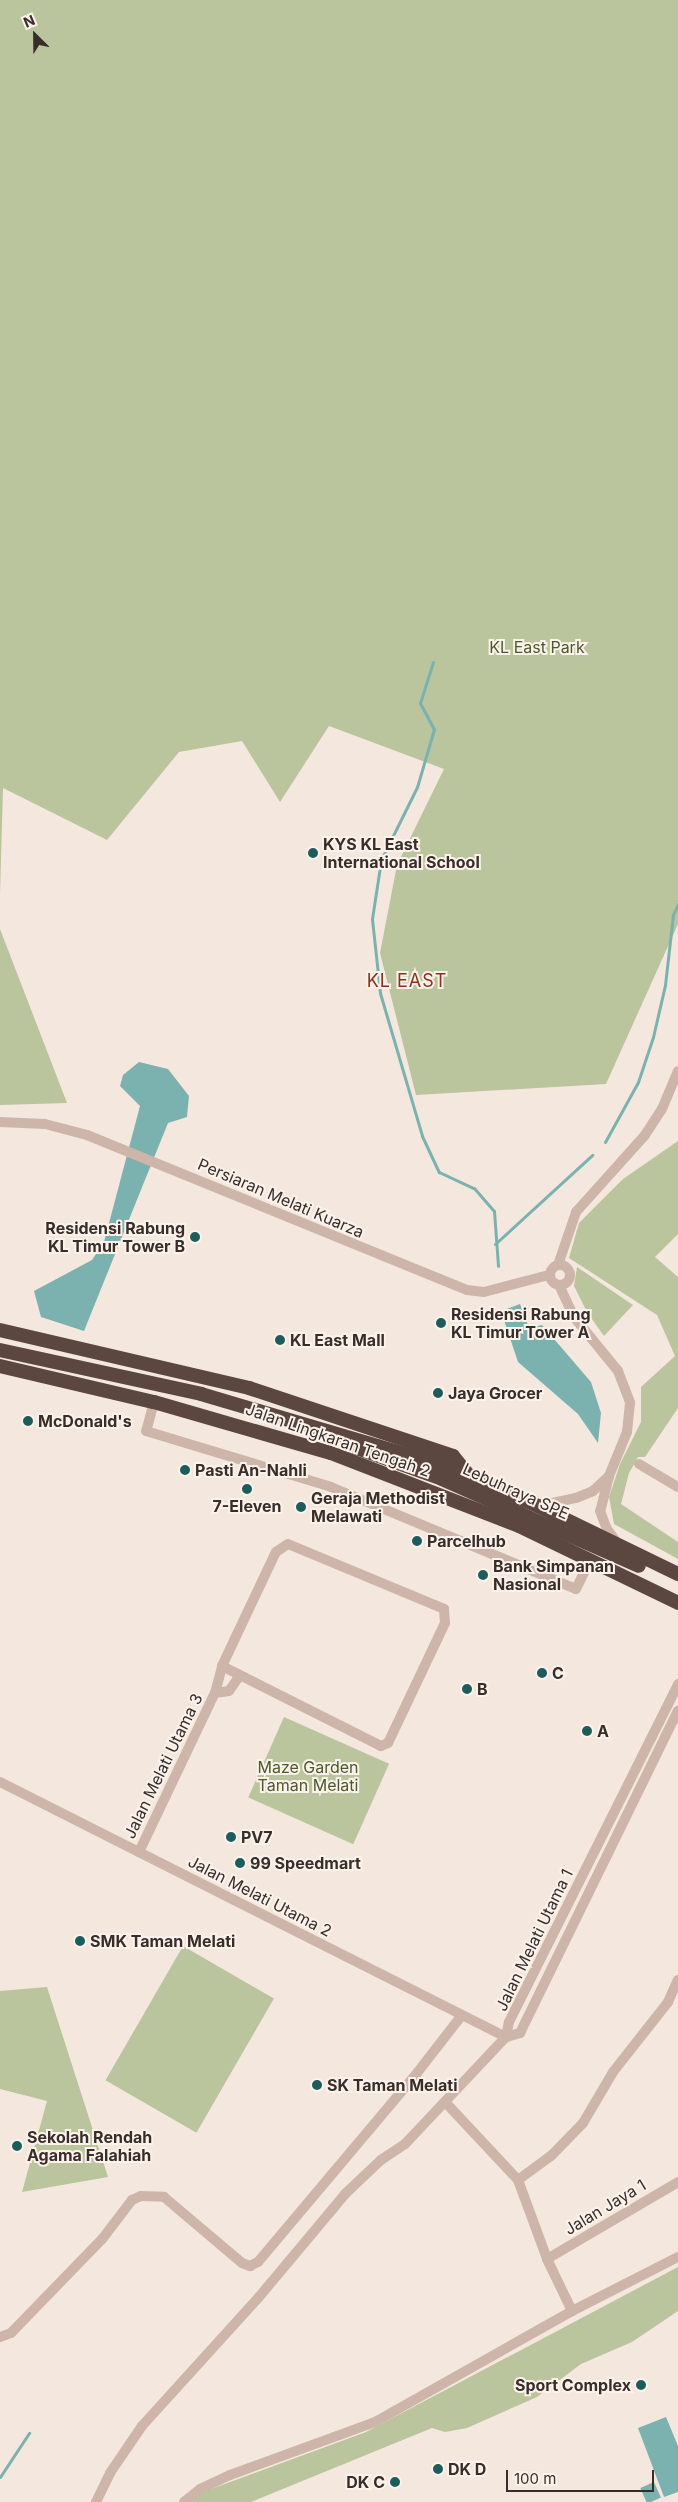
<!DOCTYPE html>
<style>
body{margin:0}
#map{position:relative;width:678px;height:2502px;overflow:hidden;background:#f4e8de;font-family:Inter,sans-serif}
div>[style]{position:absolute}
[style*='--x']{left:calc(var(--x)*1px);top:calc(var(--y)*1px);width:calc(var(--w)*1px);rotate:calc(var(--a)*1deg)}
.green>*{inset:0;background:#bac49d;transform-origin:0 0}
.water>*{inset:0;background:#7bb2b0;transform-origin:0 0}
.stream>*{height:3px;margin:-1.5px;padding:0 1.5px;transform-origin:1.5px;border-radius:1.5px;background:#7bb2b0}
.minor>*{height:10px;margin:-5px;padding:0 5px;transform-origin:5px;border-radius:5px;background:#cdb6a9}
.minor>.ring{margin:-5px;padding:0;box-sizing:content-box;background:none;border:10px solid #cdb6a9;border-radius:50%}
.highway>*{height:14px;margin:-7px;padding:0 7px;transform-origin:7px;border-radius:7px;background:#5b4640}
.dots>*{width:14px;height:14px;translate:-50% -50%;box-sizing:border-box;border:2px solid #fbf2eb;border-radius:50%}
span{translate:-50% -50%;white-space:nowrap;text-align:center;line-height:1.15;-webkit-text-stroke:4px #fbf2eb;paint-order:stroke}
.park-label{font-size:16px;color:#4c592c}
.poi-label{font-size:16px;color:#392d29;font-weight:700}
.left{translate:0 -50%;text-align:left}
.right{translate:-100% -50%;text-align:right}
.street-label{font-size:16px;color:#392d29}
.neighbourhood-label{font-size:18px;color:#8c2f1e;letter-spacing:1px}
.north{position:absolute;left:10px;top:10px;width:50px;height:50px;-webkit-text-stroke:4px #fbf2eb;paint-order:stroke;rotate:337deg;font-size:14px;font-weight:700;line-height:20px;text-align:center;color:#392d29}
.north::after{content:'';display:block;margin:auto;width:18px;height:22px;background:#392d29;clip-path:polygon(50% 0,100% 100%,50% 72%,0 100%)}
.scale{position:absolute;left:506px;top:2470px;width:148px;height:22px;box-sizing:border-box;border:2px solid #392d29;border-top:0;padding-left:6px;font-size:15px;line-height:18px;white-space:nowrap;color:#392d29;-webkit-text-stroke:4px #fbf2eb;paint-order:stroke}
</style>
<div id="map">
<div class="green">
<div style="clip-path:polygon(0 0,678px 0,678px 924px,606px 1084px,416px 1095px,380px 953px,397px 865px,444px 769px,329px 726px,280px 802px,242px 741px,179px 752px,107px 840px,3px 788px,0 895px)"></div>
<div style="clip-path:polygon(0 929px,67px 1103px,0 1105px)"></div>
<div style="clip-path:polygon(678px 1141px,678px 1234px,655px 1257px,678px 1277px,678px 1408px,645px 1457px,638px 1457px,629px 1473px,621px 1504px,678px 1542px,678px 1559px,614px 1524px,609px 1497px,620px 1464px,641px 1422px,641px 1387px,675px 1356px,657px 1315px,569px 1258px,579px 1223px,623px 1179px)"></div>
<div style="clip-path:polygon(577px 1267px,633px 1305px,604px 1336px,587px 1312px,574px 1286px)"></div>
<div style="left:284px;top:1717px;width:115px;height:88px;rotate:24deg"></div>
<div style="left:183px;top:1946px;width:105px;height:155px;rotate:30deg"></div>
<div style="clip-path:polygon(47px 1987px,108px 2177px,22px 2192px,47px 2101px,0 2089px,0 1991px)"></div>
<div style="clip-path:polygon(678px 2267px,678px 2311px,632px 2342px,581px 2364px,537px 2397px,467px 2428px,445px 2432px,432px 2428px,251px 2502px,192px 2502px,203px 2492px,366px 2432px)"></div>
</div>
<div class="water">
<div style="clip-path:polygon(139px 1062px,168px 1069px,189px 1096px,187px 1117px,168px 1123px,84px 1331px,41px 1317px,34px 1291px,92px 1260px,104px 1242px,140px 1106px,120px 1086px,123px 1075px)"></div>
<div style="clip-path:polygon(520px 1304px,529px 1328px,542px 1325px,591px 1382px,601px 1413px,598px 1443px,578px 1414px,518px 1362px,501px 1311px)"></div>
<div style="clip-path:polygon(666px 2417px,678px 2446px,678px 2492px,664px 2497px,638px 2428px)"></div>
<div style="left:654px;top:2482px;width:17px;height:15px;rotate:66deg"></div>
</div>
<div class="stream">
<div style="--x:433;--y:662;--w:43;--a:107.6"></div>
<div style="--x:420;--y:703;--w:30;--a:62"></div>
<div style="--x:434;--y:729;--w:60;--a:106.3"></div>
<div style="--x:417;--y:787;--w:81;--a:116.3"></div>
<div style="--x:381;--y:860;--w:60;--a:98.7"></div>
<div style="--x:372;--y:919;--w:74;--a:83.8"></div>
<div style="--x:380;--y:993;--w:149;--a:73.6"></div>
<div style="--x:422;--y:1136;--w:40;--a:65"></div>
<div style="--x:439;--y:1172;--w:38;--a:25"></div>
<div style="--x:474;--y:1188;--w:30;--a:49"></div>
<div style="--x:494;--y:1211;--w:55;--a:85.8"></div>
<div style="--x:605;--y:1142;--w:68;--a:-61.2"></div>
<div style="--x:638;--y:1082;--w:47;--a:-71.6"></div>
<div style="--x:653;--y:1037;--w:53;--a:-77"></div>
<div style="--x:665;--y:985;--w:70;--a:-83.5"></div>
<div style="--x:673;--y:915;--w:12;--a:-66"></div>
<div style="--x:495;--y:1244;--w:132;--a:-42.5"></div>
<div style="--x:0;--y:2477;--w:53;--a:-56.6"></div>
</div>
<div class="minor">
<div style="--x:0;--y:1122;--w:45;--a:2.5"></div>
<div style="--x:45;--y:1124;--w:43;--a:14.7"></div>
<div style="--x:87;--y:1135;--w:410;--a:22.2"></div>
<div style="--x:467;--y:1290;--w:17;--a:7"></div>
<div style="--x:484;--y:1292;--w:67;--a:-14.7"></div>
<div class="ring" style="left:550px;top:1265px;width:10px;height:10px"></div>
<div style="--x:558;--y:1265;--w:56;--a:-71.2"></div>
<div style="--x:576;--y:1212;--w:103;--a:-48.1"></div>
<div style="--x:645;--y:1135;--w:31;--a:-57"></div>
<div style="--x:662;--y:1109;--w:41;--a:-67.2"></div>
<div style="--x:559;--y:1285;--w:35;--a:65"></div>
<div style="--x:574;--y:1317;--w:70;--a:50.8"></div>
<div style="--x:618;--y:1371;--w:34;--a:69"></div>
<div style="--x:630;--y:1403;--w:29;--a:96"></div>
<div style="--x:627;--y:1432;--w:48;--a:112.2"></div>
<div style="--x:609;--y:1476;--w:36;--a:104"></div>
<div style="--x:600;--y:1511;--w:19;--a:69"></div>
<div style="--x:607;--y:1529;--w:17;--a:54"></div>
<div style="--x:154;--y:1402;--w:30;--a:105"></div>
<div style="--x:146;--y:1431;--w:193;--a:16.8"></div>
<div style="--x:331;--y:1487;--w:265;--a:22.6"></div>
<div style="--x:576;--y:1589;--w:32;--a:-64"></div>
<div style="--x:639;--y:1464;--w:45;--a:30.5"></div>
<div style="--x:538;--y:1506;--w:39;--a:-12"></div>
<div style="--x:576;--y:1498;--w:18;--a:-22"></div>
<div style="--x:593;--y:1491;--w:22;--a:-43"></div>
<div style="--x:288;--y:1544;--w:169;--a:22.6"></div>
<div style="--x:444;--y:1609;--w:14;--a:86"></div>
<div style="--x:445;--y:1623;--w:133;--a:115.4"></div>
<div style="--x:388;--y:1743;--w:8;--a:157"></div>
<div style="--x:381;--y:1746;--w:178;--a:-153.3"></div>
<div style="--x:222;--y:1666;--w:126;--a:-64.7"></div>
<div style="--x:276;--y:1552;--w:14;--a:-34"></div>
<div style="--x:215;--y:1693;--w:14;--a:-8"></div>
<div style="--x:229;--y:1691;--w:19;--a:-55"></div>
<div style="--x:0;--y:1782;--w:567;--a:26.75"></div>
<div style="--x:139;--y:1852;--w:176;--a:-64.5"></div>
<div style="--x:215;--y:1693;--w:28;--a:-75"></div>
<div style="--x:506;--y:2037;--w:15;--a:-79"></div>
<div style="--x:509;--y:2022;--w:378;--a:-63.4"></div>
<div style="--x:446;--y:2103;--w:105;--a:46.9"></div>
<div style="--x:518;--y:2180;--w:84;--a:69.8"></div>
<div style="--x:547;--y:2259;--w:58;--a:64.3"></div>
<div style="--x:518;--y:2180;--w:42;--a:-36.3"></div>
<div style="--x:552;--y:2155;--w:45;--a:-45.9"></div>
<div style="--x:583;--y:2123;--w:59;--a:-59.5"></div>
<div style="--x:613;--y:2072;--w:89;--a:-51.8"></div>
<div style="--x:668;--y:2002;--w:24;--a:-66"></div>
<div style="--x:547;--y:2259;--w:152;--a:-30.4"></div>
<div style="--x:0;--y:2337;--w:12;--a:-20"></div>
<div style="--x:11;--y:2333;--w:132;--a:-45.9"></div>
<div style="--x:103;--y:2238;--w:48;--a:-52.7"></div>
<div style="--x:132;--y:2200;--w:10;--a:-24"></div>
<div style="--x:141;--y:2196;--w:23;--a:2"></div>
<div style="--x:164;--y:2197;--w:102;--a:40.2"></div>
<div style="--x:242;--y:2263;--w:9;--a:21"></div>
<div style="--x:250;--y:2266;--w:9;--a:-27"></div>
<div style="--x:258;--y:2262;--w:247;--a:-49.9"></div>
<div style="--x:417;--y:2073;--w:73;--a:-52.2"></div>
<div style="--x:96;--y:2502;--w:32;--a:-64"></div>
<div style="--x:110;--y:2473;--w:57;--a:-55.8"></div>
<div style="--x:142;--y:2426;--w:174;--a:-47.8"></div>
<div style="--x:259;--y:2297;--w:134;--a:-50.1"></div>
<div style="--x:345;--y:2194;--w:50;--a:-43.4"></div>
<div style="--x:381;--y:2160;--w:29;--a:-34"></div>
<div style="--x:405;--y:2144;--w:147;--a:-46.7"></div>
<div style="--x:506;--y:2037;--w:15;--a:-16"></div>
<div style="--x:520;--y:2033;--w:359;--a:-63.9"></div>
<div style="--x:184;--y:2502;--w:21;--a:-39"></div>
<div style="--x:200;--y:2489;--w:33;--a:-25"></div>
<div style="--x:230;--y:2475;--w:154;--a:-20.1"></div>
<div style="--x:375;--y:2422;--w:226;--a:-29.4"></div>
<div style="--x:572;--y:2311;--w:119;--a:-27"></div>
</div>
<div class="highway">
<div style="--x:0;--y:1330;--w:256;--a:13.1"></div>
<div style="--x:249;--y:1388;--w:215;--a:18.4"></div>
<div style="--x:453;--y:1456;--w:26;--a:51"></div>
<div style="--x:0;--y:1350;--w:206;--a:12.3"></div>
<div style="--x:201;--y:1394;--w:238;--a:16.4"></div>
<div style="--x:429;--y:1461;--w:118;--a:22.4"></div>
<div style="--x:538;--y:1506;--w:156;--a:25.9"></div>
<div style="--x:0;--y:1366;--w:158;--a:13.2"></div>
<div style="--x:154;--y:1402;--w:184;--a:16.1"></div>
<div style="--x:331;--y:1453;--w:202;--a:21.2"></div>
<div style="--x:519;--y:1526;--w:177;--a:25.8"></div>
<div style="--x:347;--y:1441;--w:6;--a:51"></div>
<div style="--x:351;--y:1446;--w:97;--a:19.9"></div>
<div style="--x:442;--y:1479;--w:215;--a:23.8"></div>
</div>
<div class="dots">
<div style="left:313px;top:853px;background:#1c5d5c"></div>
<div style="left:195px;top:1237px;background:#1c5d5c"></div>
<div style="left:441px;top:1323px;background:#1c5d5c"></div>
<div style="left:280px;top:1340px;background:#1c5d5c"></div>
<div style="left:438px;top:1393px;background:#1c5d5c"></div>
<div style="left:28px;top:1421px;background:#1c5d5c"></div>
<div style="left:185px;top:1470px;background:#1c5d5c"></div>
<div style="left:247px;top:1489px;background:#1c5d5c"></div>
<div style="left:301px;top:1507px;background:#1c5d5c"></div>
<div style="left:417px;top:1541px;background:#1c5d5c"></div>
<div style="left:483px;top:1575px;background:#1c5d5c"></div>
<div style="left:542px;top:1673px;background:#1c5d5c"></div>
<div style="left:467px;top:1689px;background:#1c5d5c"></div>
<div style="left:587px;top:1731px;background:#1c5d5c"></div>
<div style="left:231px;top:1837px;background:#1c5d5c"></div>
<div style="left:240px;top:1863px;background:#1c5d5c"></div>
<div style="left:80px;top:1941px;background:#1c5d5c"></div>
<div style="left:317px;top:2085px;background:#1c5d5c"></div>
<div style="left:17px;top:2146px;background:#1c5d5c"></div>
<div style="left:641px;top:2385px;background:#1c5d5c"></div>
<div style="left:438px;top:2469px;background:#1c5d5c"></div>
<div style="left:395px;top:2482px;background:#1c5d5c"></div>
</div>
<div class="park-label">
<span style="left:537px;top:647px">KL East Park</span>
<span style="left:308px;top:1776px">Maze Garden<br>Taman Melati</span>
</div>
<div class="poi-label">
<span class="left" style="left:323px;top:853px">KYS KL East<br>International School</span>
<span class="right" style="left:185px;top:1237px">Residensi Rabung<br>KL Timur Tower B</span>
<span class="left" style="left:451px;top:1323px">Residensi Rabung<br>KL Timur Tower A</span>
<span class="left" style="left:290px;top:1340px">KL East Mall</span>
<span class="left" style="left:448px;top:1393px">Jaya Grocer</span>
<span class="left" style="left:38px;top:1421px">McDonald's</span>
<span class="left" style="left:195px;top:1470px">Pasti An-Nahli</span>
<span class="left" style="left:311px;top:1507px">Geraja Methodist<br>Melawati</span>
<span style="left:247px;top:1506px">7-Eleven</span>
<span class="left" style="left:427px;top:1541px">Parcelhub</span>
<span class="left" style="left:493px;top:1575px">Bank Simpanan<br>Nasional</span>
<span class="left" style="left:552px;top:1673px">C</span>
<span class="left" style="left:477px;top:1689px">B</span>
<span class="left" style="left:597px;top:1731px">A</span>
<span class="left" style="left:241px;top:1837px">PV7</span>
<span class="left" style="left:250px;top:1863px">99 Speedmart</span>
<span class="left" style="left:90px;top:1941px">SMK Taman Melati</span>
<span class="left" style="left:327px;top:2085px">SK Taman Melati</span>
<span class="left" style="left:27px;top:2146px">Sekolah Rendah<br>Agama Falahiah</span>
<span class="right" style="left:631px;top:2385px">Sport Complex</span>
<span class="left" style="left:448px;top:2469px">DK D</span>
<span class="right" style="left:385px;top:2482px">DK C</span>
</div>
<div class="street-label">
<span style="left:281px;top:1198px;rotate:23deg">Persiaran Melati Kuarza</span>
<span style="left:338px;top:1440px;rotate:19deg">Jalan Lingkaran Tengah 2</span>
<span style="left:516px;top:1491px;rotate:24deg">Lebuhraya SPE</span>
<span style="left:163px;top:1766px;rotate:-64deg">Jalan Melati Utama 3</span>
<span style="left:260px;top:1896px;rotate:27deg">Jalan Melati Utama 2</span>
<span style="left:534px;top:1940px;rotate:-64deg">Jalan Melati Utama 1</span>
<span style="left:605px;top:2207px;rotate:-31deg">Jalan Jaya 1</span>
</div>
<div class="neighbourhood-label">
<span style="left:407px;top:981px">KL EAST</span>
</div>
<div class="north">N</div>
<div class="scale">100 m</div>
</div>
